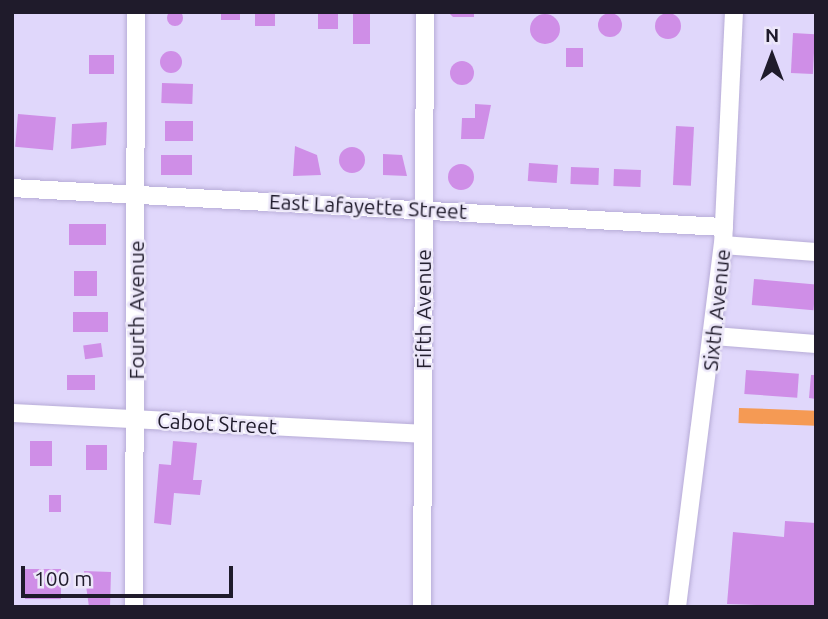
<!DOCTYPE html>
<style>
body{margin:0}
#map{position:relative;width:828px;height:619px;overflow:hidden;background:#e0d7fb;font-family:Ubuntu,sans-serif}
div>[style]{position:absolute}
[style*='--x']{left:calc(var(--x)*1px);top:calc(var(--y)*1px);width:calc(var(--w)*1px);rotate:calc(var(--a)*1deg)}
.green>*{inset:0;background:#f59a54;transform-origin:0 0}
.building>*{inset:0;background:#cf8ee7;transform-origin:0 0}
.round{border-radius:50%}
.roads{filter:drop-shadow(0 0 2px #b7acd7) drop-shadow(0 0 2px #b7acd7)}
.minor>*{height:18px;margin:-9px;padding:0 9px;transform-origin:9px;border-radius:9px;background:#fff}
span{translate:-50% -50%;white-space:nowrap;text-align:center;line-height:1.15;-webkit-text-stroke:5px #ece7f9;paint-order:stroke}
.street-label{font-size:21px;color:#1f1b2b}
.frame{position:absolute;inset:0;border:14px solid #1f1b2b;pointer-events:none}
.north{position:absolute;left:737px;top:21px;width:70px;height:70px;-webkit-text-stroke:5px #ece7f9;paint-order:stroke;rotate:0deg;font-size:19px;font-weight:700;line-height:28px;text-align:center;color:#1f1b2b}
.north::after{content:'';display:block;margin:auto;width:24px;height:32px;background:#1f1b2b;clip-path:polygon(50% 0,100% 100%,50% 72%,0 100%)}
.scale{position:absolute;left:21px;top:566px;width:212px;height:32px;box-sizing:border-box;border:4px solid #1f1b2b;border-top:0;padding-left:9px;font-size:21px;line-height:24px;white-space:nowrap;color:#1f1b2b;-webkit-text-stroke:5px #ece7f9;paint-order:stroke}
</style>
<div id="map">
<div class="green">
<div style="left:739px;top:408px;width:77px;height:15px;rotate:2deg"></div>
</div>
<div class="building">
<div class="round" style="left:167px;top:10px;width:16px;height:16px"></div>
<div style="left:221px;top:12px;width:19px;height:8px"></div>
<div style="left:255px;top:12px;width:20px;height:14px"></div>
<div style="left:318px;top:12px;width:20px;height:17px"></div>
<div style="left:353px;top:12px;width:17px;height:32px"></div>
<div style="clip-path:polygon(448px 12px,474px 12px,474px 17px,453px 17px)"></div>
<div class="round" style="left:655px;top:13px;width:26px;height:26px"></div>
<div class="round" style="left:598px;top:13px;width:24px;height:24px"></div>
<div class="round" style="left:530px;top:14px;width:30px;height:30px"></div>
<div style="left:793px;top:33px;width:22px;height:40px;rotate:3deg"></div>
<div style="left:566px;top:48px;width:17px;height:19px"></div>
<div class="round" style="left:160px;top:51px;width:22px;height:22px"></div>
<div style="left:89px;top:55px;width:25px;height:19px"></div>
<div class="round" style="left:450px;top:61px;width:24px;height:24px"></div>
<div style="left:162px;top:83px;width:31px;height:20px;rotate:2deg"></div>
<div style="clip-path:polygon(475px 104px,491px 105px,484px 139px,461px 139px,462px 118px,475px 118px)"></div>
<div style="left:18px;top:114px;width:38px;height:33px;rotate:5deg"></div>
<div style="left:165px;top:121px;width:28px;height:20px"></div>
<div style="clip-path:polygon(107px 122px,106px 145px,71px 149px,72px 124px)"></div>
<div style="left:676px;top:126px;width:18px;height:59px;rotate:3deg"></div>
<div style="clip-path:polygon(295px 146px,317px 155px,321px 175px,293px 176px)"></div>
<div class="round" style="left:339px;top:147px;width:26px;height:26px"></div>
<div style="clip-path:polygon(383px 154px,402px 155px,407px 176px,383px 175px)"></div>
<div style="left:161px;top:155px;width:31px;height:20px"></div>
<div style="left:529px;top:163px;width:29px;height:18px;rotate:4deg"></div>
<div class="round" style="left:448px;top:164px;width:26px;height:26px"></div>
<div style="left:571px;top:167px;width:28px;height:17px;rotate:2deg"></div>
<div style="left:614px;top:169px;width:27px;height:17px;rotate:2deg"></div>
<div style="left:69px;top:224px;width:37px;height:21px"></div>
<div style="left:74px;top:271px;width:23px;height:25px"></div>
<div style="left:754px;top:279px;width:62px;height:26px;rotate:5deg"></div>
<div style="left:73px;top:312px;width:35px;height:20px"></div>
<div style="left:101px;top:343px;width:14px;height:18px;rotate:82deg"></div>
<div style="left:746px;top:370px;width:53px;height:24px;rotate:4deg"></div>
<div style="left:67px;top:375px;width:28px;height:15px"></div>
<div style="clip-path:polygon(811px 375px,816px 375px,816px 399px,809px 398px)"></div>
<div style="left:30px;top:441px;width:22px;height:25px"></div>
<div style="clip-path:polygon(173px 441px,197px 443px,193px 480px,202px 480px,200px 495px,174px 493px,171px 525px,154px 523px,159px 464px,171px 465px)"></div>
<div style="left:86px;top:445px;width:21px;height:25px"></div>
<div style="left:49px;top:495px;width:12px;height:17px"></div>
<div style="clip-path:polygon(785px 521px,816px 523px,816px 607px,727px 604px,733px 532px,784px 537px)"></div>
<div style="left:25px;top:569px;width:36px;height:30px"></div>
<div style="clip-path:polygon(84px 571px,111px 572px,110px 607px,89px 607px)"></div>
</div>
<div class="roads">
<div class="minor">
<div style="--x:12;--y:188;--w:713;--a:3.14"></div>
<div style="--x:723;--y:245;--w:93;--a:4.3"></div>
<div style="--x:714;--y:336;--w:102;--a:4.5"></div>
<div style="--x:12;--y:413;--w:411;--a:2.9"></div>
<div style="--x:134;--y:607;--w:595;--a:-89.81"></div>
<div style="--x:422;--y:607;--w:595;--a:-89.71"></div>
<div style="--x:677;--y:607;--w:365;--a:-82.8"></div>
<div style="--x:723;--y:245;--w:233;--a:-87.3"></div>
</div>
</div>
<div class="street-label">
<span style="left:368px;top:206px;rotate:3deg">East Lafayette Street</span>
<span style="left:423px;top:309px;rotate:-90deg">Fifth Avenue</span>
<span style="left:136px;top:310px;rotate:-90deg">Fourth Avenue</span>
<span style="left:716px;top:310px;rotate:-84deg">Sixth Avenue</span>
<span style="left:217px;top:423px;rotate:3deg">Cabot Street</span>
</div>
<div class="frame"></div>
<div class="north">N</div>
<div class="scale">100 m</div>
</div>
